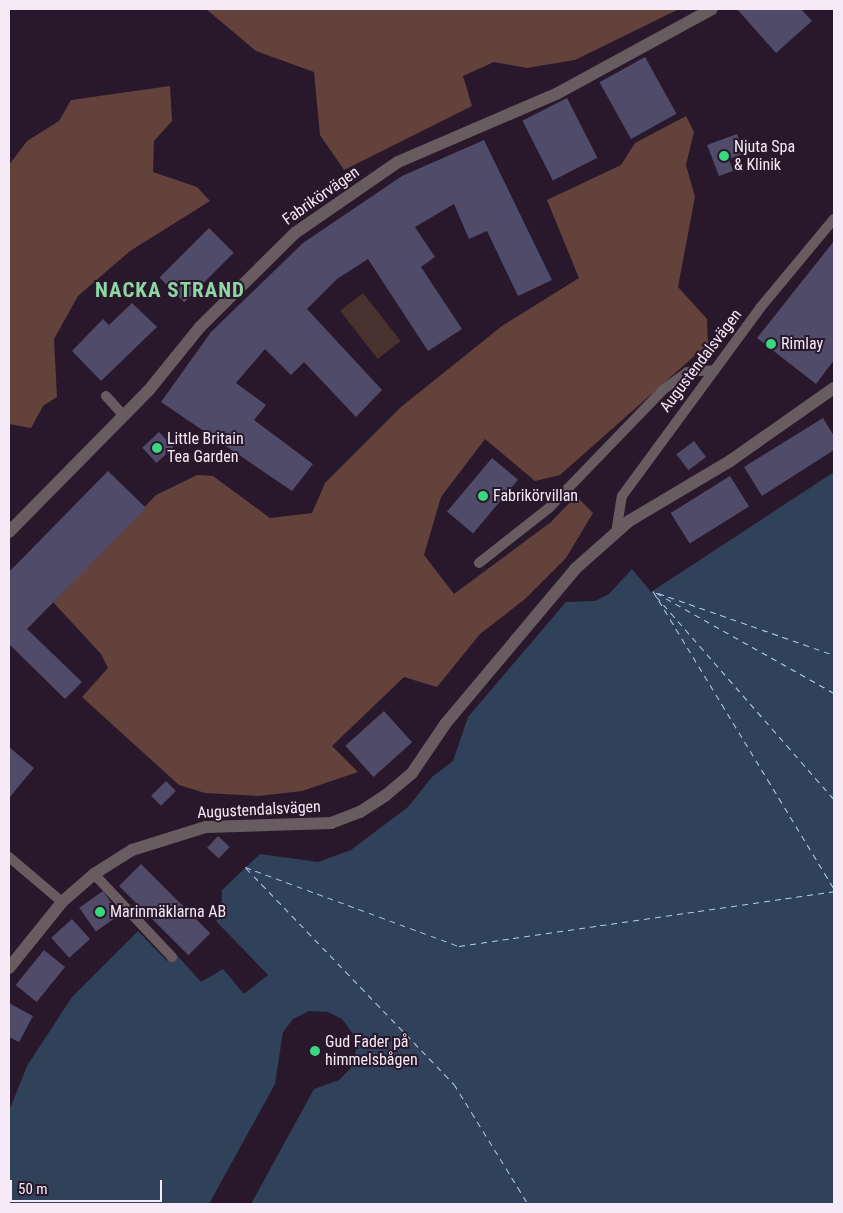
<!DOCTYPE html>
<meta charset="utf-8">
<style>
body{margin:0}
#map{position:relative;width:843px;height:1213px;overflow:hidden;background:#29182b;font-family:"Roboto Condensed",sans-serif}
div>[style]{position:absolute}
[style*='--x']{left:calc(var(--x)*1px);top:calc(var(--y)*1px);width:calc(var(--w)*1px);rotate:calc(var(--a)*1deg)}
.green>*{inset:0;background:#47322d;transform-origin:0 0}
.forest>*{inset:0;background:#63423b}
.water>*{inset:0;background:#2f425a}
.pier>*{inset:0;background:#29182b}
.ferry>*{height:1px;margin-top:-0.5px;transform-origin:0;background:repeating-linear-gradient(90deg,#b2cff5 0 6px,transparent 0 11px)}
.building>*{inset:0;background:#4f4b69;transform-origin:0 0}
.service>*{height:10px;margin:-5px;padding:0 5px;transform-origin:5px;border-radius:5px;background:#695c60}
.minor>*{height:12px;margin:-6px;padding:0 6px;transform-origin:6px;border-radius:6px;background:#695c60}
.dots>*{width:14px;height:14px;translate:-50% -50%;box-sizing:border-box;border:2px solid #29182b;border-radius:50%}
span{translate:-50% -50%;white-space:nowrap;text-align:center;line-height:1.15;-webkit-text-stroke:4px #29182b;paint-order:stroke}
.poi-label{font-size:16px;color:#f6eaf7}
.left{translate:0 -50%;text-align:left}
.street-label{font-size:16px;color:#f6eaf7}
.district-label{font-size:21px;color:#8fd6a5;font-weight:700;letter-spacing:1px}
.frame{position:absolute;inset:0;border:10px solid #f6eaf7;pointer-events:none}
.scale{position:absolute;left:10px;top:1180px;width:152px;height:22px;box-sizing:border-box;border:2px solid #f6eaf7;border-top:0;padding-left:6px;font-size:15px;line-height:18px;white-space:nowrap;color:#f6eaf7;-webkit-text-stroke:4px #29182b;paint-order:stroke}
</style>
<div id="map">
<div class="green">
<div style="left:363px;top:293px;width:61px;height:29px;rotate:52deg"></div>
</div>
<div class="forest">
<div style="clip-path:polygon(206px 9px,679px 9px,575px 60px,527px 68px,494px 62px,463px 76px,472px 106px,344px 170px,320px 135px,314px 72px,256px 51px)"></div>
<div style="clip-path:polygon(170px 86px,172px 121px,154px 141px,153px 172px,197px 187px,210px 201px,130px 251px,78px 296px,54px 339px,57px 397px,43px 406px,31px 428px,9px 424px,9px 165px,27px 141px,59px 121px,71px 100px)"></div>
<div style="clip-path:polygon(686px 116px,694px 132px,686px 165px,695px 197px,678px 287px,707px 319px,708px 344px,560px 475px,535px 481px,485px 439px,441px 497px,424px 555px,454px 594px,551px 522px,576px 496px,593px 513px,566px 558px,525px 599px,480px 634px,437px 687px,404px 677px,332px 746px,358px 772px,302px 791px,259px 796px,205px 793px,179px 785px,82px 697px,108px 668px,101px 654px,53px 602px,156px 495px,197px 475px,213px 476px,270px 518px,312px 513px,325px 483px,401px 407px,502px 326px,579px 278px,547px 200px,621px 165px,635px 143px)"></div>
</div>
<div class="water">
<div style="clip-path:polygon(834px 472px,834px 1204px,9px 1204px,9px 1111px,27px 1066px,72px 997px,138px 931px,167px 961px,175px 953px,201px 982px,223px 969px,244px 994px,268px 975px,216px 921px,221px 916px,222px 890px,260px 854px,318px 862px,351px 850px,408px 807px,432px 777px,453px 761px,468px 717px,566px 602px,595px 601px,609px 594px,632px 569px,651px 592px)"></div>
</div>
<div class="pier">
<div style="clip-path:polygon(309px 1011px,328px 1012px,342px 1019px,353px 1034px,356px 1049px,351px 1068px,339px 1080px,314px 1089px,251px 1204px,209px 1204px,275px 1084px,283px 1032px,293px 1019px)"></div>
</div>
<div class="ferry">
<div style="--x:658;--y:593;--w:187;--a:19.4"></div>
<div style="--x:656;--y:596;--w:270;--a:48.8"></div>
<div style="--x:834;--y:693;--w:208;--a:-150.6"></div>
<div style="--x:653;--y:591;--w:349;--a:58.7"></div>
<div style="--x:245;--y:867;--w:228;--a:20.3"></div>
<div style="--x:459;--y:946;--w:379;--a:-8.3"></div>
<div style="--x:246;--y:868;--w:300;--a:46.1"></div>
<div style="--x:454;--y:1084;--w:141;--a:58.3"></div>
</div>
<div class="building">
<div style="clip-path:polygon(737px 9px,801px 9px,812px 21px,776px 53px)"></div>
<div style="left:645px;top:57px;width:65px;height:52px;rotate:61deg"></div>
<div style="left:567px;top:98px;width:67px;height:50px;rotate:63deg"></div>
<div style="clip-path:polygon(737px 134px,745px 153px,729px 159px,733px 171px,719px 176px,707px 145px)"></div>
<div style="clip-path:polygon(484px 140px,552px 280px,518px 296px,487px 231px,469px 239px,454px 204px,415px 227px,435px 257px,421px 267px,462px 329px,428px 351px,368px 259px,337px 279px,307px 309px,382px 390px,356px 417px,304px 362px,291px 375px,265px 349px,236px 383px,266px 405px,254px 420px,313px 464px,292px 491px,161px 402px,211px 332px,303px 243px,402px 176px)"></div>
<div style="left:209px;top:228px;width:35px;height:70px;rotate:45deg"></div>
<div style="clip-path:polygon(834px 241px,834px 360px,816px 384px,757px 338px)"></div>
<div style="clip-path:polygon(132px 303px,157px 327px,101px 381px,72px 351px,103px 319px,109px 325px)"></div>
<div style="clip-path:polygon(823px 418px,834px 436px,834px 450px,762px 496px,744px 467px)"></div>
<div style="left:159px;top:432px;width:21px;height:23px;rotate:47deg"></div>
<div style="left:694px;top:441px;width:20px;height:22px;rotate:53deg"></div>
<div style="left:492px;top:458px;width:34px;height:70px;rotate:40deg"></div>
<div style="clip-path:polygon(108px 471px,146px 508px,27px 629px,82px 682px,65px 699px,9px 644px,9px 572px)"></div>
<div style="left:730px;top:476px;width:36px;height:70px;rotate:58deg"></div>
<div style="left:384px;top:711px;width:42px;height:52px;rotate:48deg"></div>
<div style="clip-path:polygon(9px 747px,34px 768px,9px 798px)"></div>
<div style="left:166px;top:781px;width:14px;height:21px;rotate:45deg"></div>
<div style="left:218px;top:836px;width:16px;height:16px;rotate:43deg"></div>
<div style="left:141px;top:864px;width:98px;height:31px;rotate:45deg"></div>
<div style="left:103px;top:891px;width:29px;height:29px;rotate:55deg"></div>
<div style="left:72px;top:919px;width:27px;height:28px;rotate:48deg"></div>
<div style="left:44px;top:950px;width:27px;height:45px;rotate:39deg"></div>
<div style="clip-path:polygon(9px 1003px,33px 1016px,19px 1042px,9px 1037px)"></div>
</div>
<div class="service">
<div style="--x:106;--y:396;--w:27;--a:48"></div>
<div style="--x:616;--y:533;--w:37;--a:-81"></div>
<div style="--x:622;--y:496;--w:233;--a:-53.7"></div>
<div style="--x:760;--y:308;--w:116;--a:-50.3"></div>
<div style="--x:479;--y:563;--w:89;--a:-38.2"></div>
<div style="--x:549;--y:508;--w:165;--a:-46"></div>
<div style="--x:664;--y:389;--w:29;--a:-36"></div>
<div style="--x:687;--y:372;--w:27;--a:-4"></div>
<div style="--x:9;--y:857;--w:70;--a:40.3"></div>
<div style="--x:94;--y:874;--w:114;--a:46.8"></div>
</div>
<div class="minor">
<div style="--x:9;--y:532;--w:199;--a:-45.4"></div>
<div style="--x:149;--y:390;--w:81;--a:-51"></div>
<div style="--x:200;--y:327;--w:134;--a:-44.7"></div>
<div style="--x:295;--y:233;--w:125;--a:-34.6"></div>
<div style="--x:398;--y:162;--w:174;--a:-23.3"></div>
<div style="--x:558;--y:93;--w:175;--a:-28.6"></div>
<div style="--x:9;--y:968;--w:85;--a:-51.2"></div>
<div style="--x:62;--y:902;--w:43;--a:-41.2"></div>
<div style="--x:94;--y:874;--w:45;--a:-32.3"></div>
<div style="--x:132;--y:850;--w:77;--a:-17.3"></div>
<div style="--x:206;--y:827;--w:125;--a:-1.8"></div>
<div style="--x:331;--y:823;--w:31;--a:-21"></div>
<div style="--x:360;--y:812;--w:31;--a:-33"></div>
<div style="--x:386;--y:795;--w:34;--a:-40"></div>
<div style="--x:412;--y:773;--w:60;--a:-55.8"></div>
<div style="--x:446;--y:723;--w:201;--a:-50"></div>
<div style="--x:575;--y:569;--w:72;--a:-41.6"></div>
<div style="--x:629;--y:521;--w:117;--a:-30.7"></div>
<div style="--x:730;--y:461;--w:127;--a:-35.1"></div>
</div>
<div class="dots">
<div style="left:724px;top:156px;background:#39d87f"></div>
<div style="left:771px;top:344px;background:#39d87f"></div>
<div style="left:157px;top:448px;background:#39d87f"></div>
<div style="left:483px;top:496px;background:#39d87f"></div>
<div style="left:100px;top:912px;background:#39d87f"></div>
<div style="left:315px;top:1051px;background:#39d87f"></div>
</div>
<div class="poi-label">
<span class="left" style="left:734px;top:156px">Njuta Spa<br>&amp; Klinik</span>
<span class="left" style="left:781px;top:344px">Rimlay</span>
<span class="left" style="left:167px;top:448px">Little Britain<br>Tea Garden</span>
<span class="left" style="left:493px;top:496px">Fabrikörvillan</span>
<span class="left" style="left:110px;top:912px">Marinmäklarna AB</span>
<span class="left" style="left:325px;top:1051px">Gud Fader på<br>himmelsbågen</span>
</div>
<div class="street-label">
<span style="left:321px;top:196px;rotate:-35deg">Fabrikörvägen</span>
<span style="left:701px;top:361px;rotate:-53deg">Augustendalsvägen</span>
<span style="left:259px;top:810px;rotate:-3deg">Augustendalsvägen</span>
</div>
<div class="district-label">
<span style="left:170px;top:290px">NACKA STRAND</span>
</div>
<div class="frame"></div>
<div class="scale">50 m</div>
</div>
